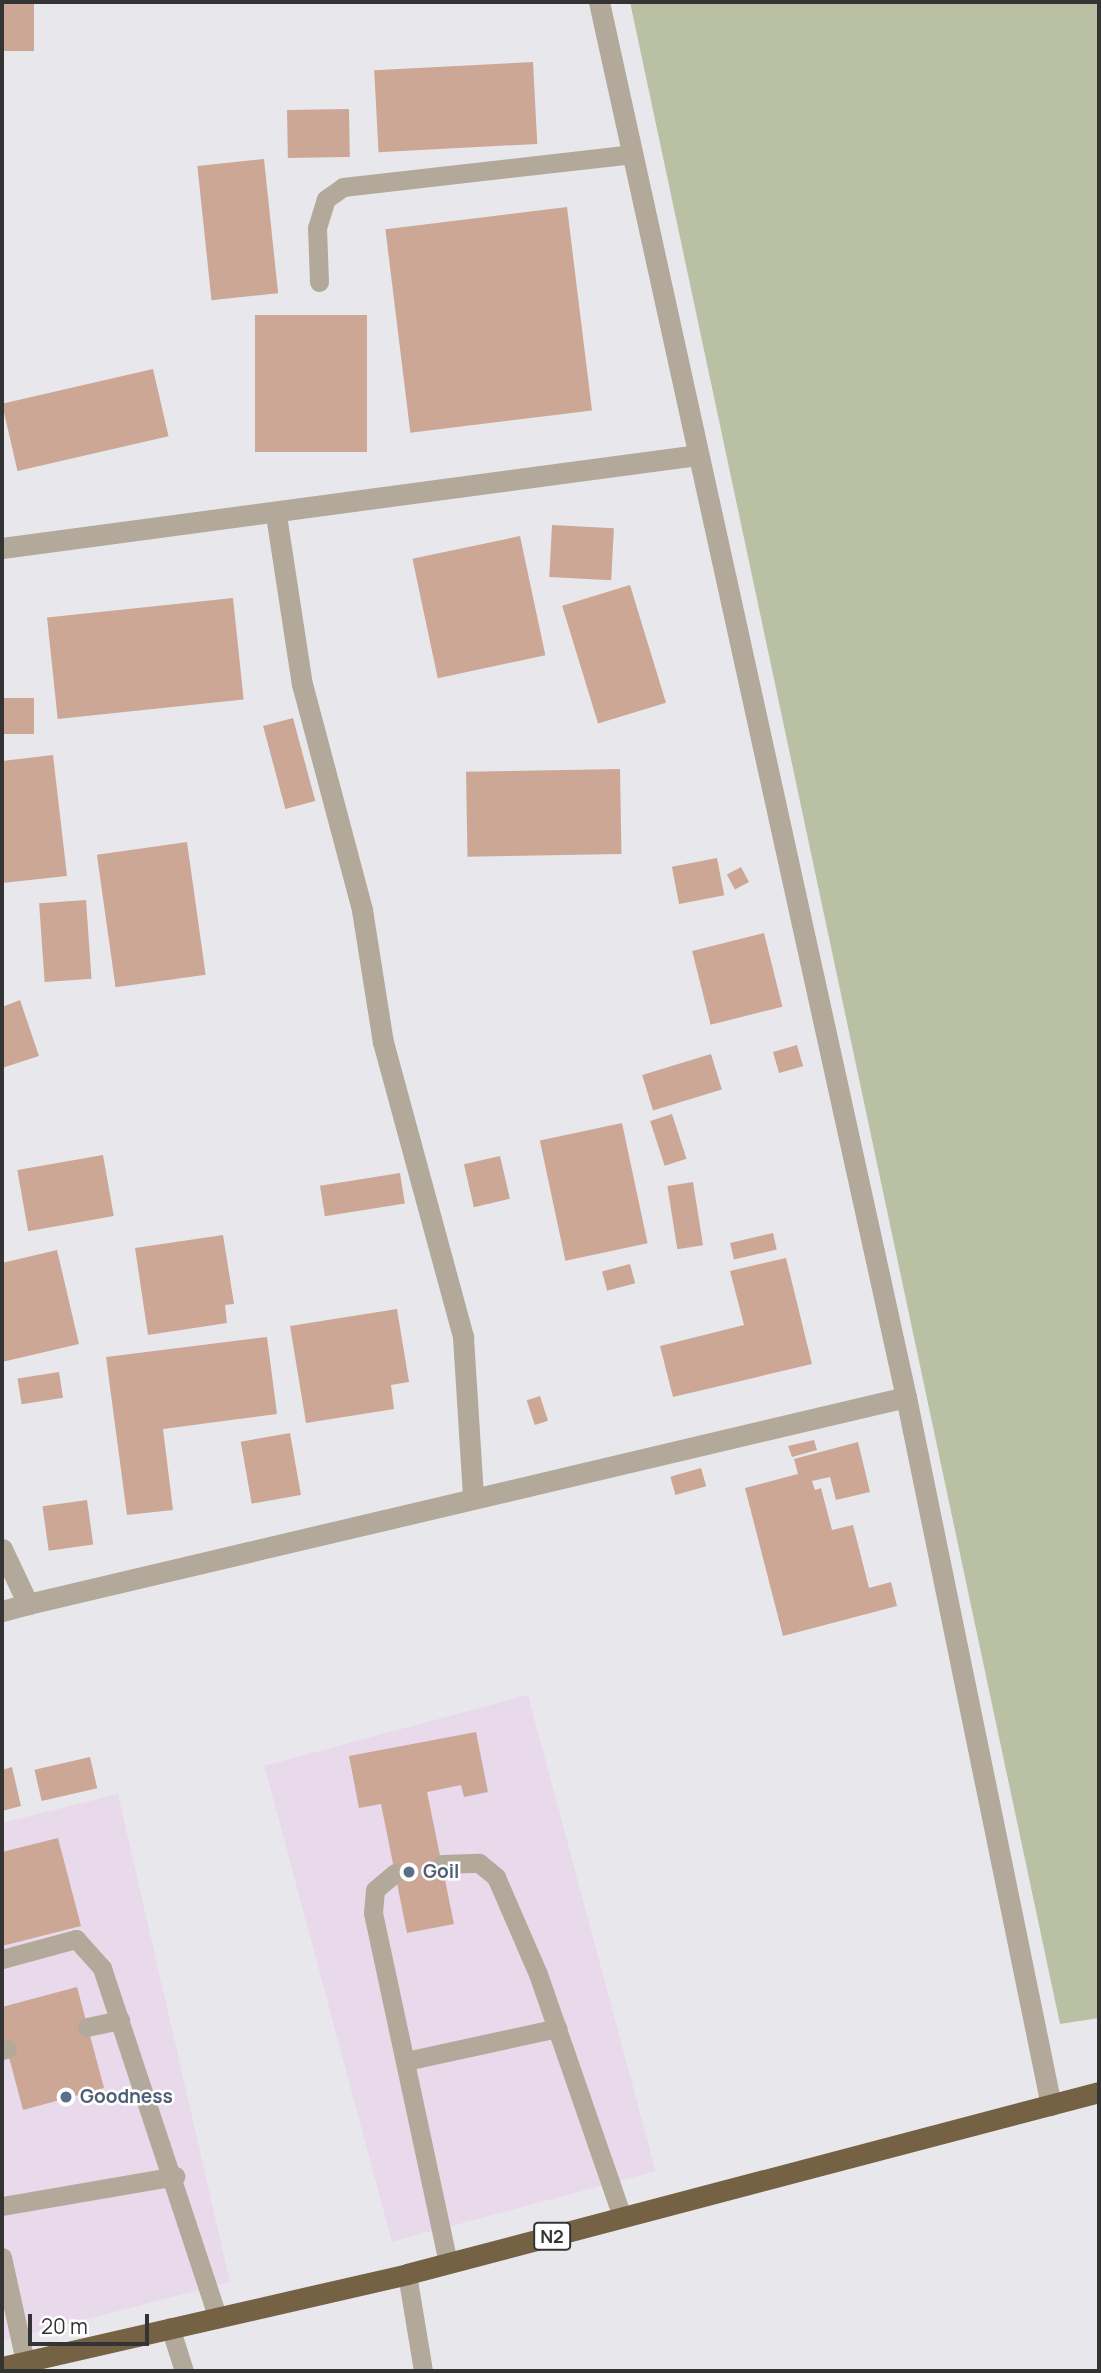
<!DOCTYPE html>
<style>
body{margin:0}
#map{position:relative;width:1101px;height:2373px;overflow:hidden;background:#e8e8ec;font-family:Manrope,sans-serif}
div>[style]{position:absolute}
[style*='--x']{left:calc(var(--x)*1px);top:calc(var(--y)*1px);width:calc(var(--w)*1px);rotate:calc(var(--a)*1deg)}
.commercial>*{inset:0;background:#e8d9eb;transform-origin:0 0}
.green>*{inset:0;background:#b9c0a4}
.building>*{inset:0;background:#cda796;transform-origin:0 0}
.lane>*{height:19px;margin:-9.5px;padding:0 9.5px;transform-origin:9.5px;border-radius:9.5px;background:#b3a99b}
.street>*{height:21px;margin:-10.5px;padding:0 10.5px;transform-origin:10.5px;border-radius:10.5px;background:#b3a99b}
.highway>*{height:21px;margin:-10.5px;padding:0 10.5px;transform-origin:10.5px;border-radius:10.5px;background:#756143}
.dots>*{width:19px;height:19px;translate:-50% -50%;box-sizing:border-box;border:4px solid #fff;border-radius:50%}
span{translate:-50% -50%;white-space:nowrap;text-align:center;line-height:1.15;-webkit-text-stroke:5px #fff;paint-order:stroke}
.shield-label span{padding:2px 5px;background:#fff;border:2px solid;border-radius:5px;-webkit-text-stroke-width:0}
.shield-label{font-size:18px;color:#343435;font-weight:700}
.service-label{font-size:19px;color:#4e5e75;font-weight:700}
.left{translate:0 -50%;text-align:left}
.frame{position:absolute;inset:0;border:4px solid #343435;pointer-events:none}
.scale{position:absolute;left:28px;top:2314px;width:121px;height:32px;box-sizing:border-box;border:4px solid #343435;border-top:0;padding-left:9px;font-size:21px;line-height:24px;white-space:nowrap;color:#343435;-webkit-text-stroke:5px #fff;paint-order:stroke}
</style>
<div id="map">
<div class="commercial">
<div style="left:528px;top:1695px;width:493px;height:273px;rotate:75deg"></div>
<div style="clip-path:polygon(118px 1794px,230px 2282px,2px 2341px,2px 1823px)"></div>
</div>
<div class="green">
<div style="clip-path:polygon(630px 2px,1099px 2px,1099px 2018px,1060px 2024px)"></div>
</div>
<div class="building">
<div style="left:2px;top:2px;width:32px;height:49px"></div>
<div style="left:533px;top:62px;width:82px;height:159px;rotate:87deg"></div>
<div style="left:349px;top:109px;width:48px;height:62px;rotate:89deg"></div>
<div style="left:264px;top:159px;width:135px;height:67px;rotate:84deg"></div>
<div style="left:567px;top:207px;width:205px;height:183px;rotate:83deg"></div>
<div style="left:255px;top:315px;width:112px;height:137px"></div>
<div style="left:153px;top:369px;width:69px;height:155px;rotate:77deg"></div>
<div style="left:552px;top:525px;width:62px;height:52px;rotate:3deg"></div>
<div style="left:520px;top:536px;width:122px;height:110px;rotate:78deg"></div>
<div style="left:630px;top:585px;width:123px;height:71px;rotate:73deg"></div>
<div style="left:233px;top:598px;width:102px;height:187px;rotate:84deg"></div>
<div style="left:34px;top:698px;width:36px;height:32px;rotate:90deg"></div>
<div style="left:293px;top:718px;width:86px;height:31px;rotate:75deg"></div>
<div style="clip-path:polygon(53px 755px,67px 876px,2px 883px,2px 761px)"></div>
<div style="left:620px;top:769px;width:85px;height:154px;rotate:89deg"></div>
<div style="left:187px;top:842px;width:134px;height:91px;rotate:82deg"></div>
<div style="left:717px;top:858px;width:38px;height:46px;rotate:79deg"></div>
<div style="left:741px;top:867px;width:17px;height:16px;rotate:62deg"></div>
<div style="left:86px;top:900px;width:79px;height:47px;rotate:86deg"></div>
<div style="left:764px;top:933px;width:76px;height:74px;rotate:76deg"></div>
<div style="clip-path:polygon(20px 1000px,39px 1056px,2px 1068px,2px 1007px)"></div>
<div style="left:797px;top:1045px;width:22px;height:25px;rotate:74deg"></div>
<div style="left:711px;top:1054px;width:37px;height:72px;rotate:73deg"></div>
<div style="left:672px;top:1114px;width:47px;height:23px;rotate:72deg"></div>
<div style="left:622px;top:1123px;width:123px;height:84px;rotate:78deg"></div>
<div style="left:103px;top:1155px;width:62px;height:87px;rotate:80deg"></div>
<div style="left:500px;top:1156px;width:44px;height:37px;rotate:77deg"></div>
<div style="left:400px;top:1173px;width:31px;height:81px;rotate:81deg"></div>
<div style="left:693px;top:1182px;width:64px;height:26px;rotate:81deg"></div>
<div style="left:773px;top:1233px;width:17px;height:44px;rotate:77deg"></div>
<div style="clip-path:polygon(223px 1235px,234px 1304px,225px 1305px,227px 1323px,148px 1335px,135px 1248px)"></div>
<div style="clip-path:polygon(57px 1250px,79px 1344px,2px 1362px,2px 1263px)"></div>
<div style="clip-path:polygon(786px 1258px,812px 1364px,673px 1397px,660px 1346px,744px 1325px,730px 1271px)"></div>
<div style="left:630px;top:1264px;width:20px;height:29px;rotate:75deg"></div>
<div style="clip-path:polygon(397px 1309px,409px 1382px,391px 1385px,394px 1409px,306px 1423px,290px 1326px)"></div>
<div style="clip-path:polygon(267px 1337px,277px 1414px,163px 1429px,173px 1510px,127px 1515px,106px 1357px)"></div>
<div style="left:59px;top:1372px;width:26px;height:42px;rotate:81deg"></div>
<div style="left:540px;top:1396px;width:26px;height:14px;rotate:72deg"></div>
<div style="left:290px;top:1433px;width:63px;height:50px;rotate:80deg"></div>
<div style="clip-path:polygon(814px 1440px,817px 1450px,792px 1457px,788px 1446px)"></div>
<div style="clip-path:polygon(858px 1442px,870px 1492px,836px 1500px,830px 1477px,812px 1481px,815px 1490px,821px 1488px,832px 1530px,853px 1525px,869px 1588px,891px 1582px,897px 1606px,783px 1636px,745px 1488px,798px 1474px,794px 1459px)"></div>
<div style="left:701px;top:1468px;width:19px;height:32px;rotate:74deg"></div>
<div style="left:87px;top:1500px;width:45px;height:45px;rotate:82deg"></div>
<div style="clip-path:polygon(476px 1732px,488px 1792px,464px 1797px,461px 1785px,427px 1792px,454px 1924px,407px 1933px,381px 1804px,359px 1808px,349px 1756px)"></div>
<div style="left:90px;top:1757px;width:32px;height:57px;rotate:77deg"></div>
<div style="clip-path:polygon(12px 1767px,21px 1806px,2px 1811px,2px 1770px)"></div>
<div style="clip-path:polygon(58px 1838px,81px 1926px,2px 1946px,2px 1852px)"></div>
<div style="clip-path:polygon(77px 1987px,104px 2088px,23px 2110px,2px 2031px,2px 2007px)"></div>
</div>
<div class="lane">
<div style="--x:319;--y:282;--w:54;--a:-92.1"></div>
<div style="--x:317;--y:228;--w:30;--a:-73"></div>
<div style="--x:326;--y:199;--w:21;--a:-35"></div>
<div style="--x:343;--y:187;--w:292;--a:-6.5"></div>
<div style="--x:442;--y:1864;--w:37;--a:-2"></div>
<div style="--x:479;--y:1863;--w:22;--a:39"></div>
<div style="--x:496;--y:1877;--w:106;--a:66.6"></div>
<div style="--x:538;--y:1974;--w:257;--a:70.9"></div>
<div style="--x:395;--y:1873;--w:26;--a:140"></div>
<div style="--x:375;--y:1890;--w:23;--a:95"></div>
<div style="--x:373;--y:1913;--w:359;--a:77.9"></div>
<div style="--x:2;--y:1959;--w:77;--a:-15.1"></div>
<div style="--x:76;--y:1939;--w:39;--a:48"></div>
<div style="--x:102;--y:1968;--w:367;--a:71.7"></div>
<div style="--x:87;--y:2027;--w:34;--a:-12"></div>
<div style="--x:2;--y:2050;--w:5;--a:-11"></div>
<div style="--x:406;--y:2061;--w:155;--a:-12.3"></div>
<div style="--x:2;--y:2206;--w:176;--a:-9.8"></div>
<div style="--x:2;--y:2257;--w:107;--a:77.6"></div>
<div style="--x:407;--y:2274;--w:98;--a:80.6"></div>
<div style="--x:170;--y:2327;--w:46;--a:72.3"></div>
</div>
<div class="street">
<div style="--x:599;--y:2;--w:1428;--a:77.59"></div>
<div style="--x:906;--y:1397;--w:723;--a:78.43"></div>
<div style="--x:276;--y:515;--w:171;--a:81.3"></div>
<div style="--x:302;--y:684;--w:234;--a:75.1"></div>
<div style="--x:362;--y:910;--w:134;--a:81"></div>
<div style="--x:383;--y:1042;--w:306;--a:74.8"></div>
<div style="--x:463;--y:1337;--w:158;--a:86.4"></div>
<div style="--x:2;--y:548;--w:701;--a:-7.62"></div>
<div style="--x:2;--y:1549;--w:61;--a:64.7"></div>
<div style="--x:28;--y:1604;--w:902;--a:-13.27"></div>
<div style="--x:2;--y:1611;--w:27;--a:-15"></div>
</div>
<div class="highway">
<div style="--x:2;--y:2367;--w:416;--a:-12.9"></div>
<div style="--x:407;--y:2274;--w:716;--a:-14.74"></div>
</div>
<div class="dots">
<div style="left:409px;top:1872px;background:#5c6f8a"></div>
<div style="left:66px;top:2097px;background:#5c6f8a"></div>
</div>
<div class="shield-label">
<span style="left:552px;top:2236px">N2</span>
</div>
<div class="service-label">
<span class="left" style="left:423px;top:1872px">Goil</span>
<span class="left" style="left:80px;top:2097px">Goodness</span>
</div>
<div class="frame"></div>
<div class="scale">20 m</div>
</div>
